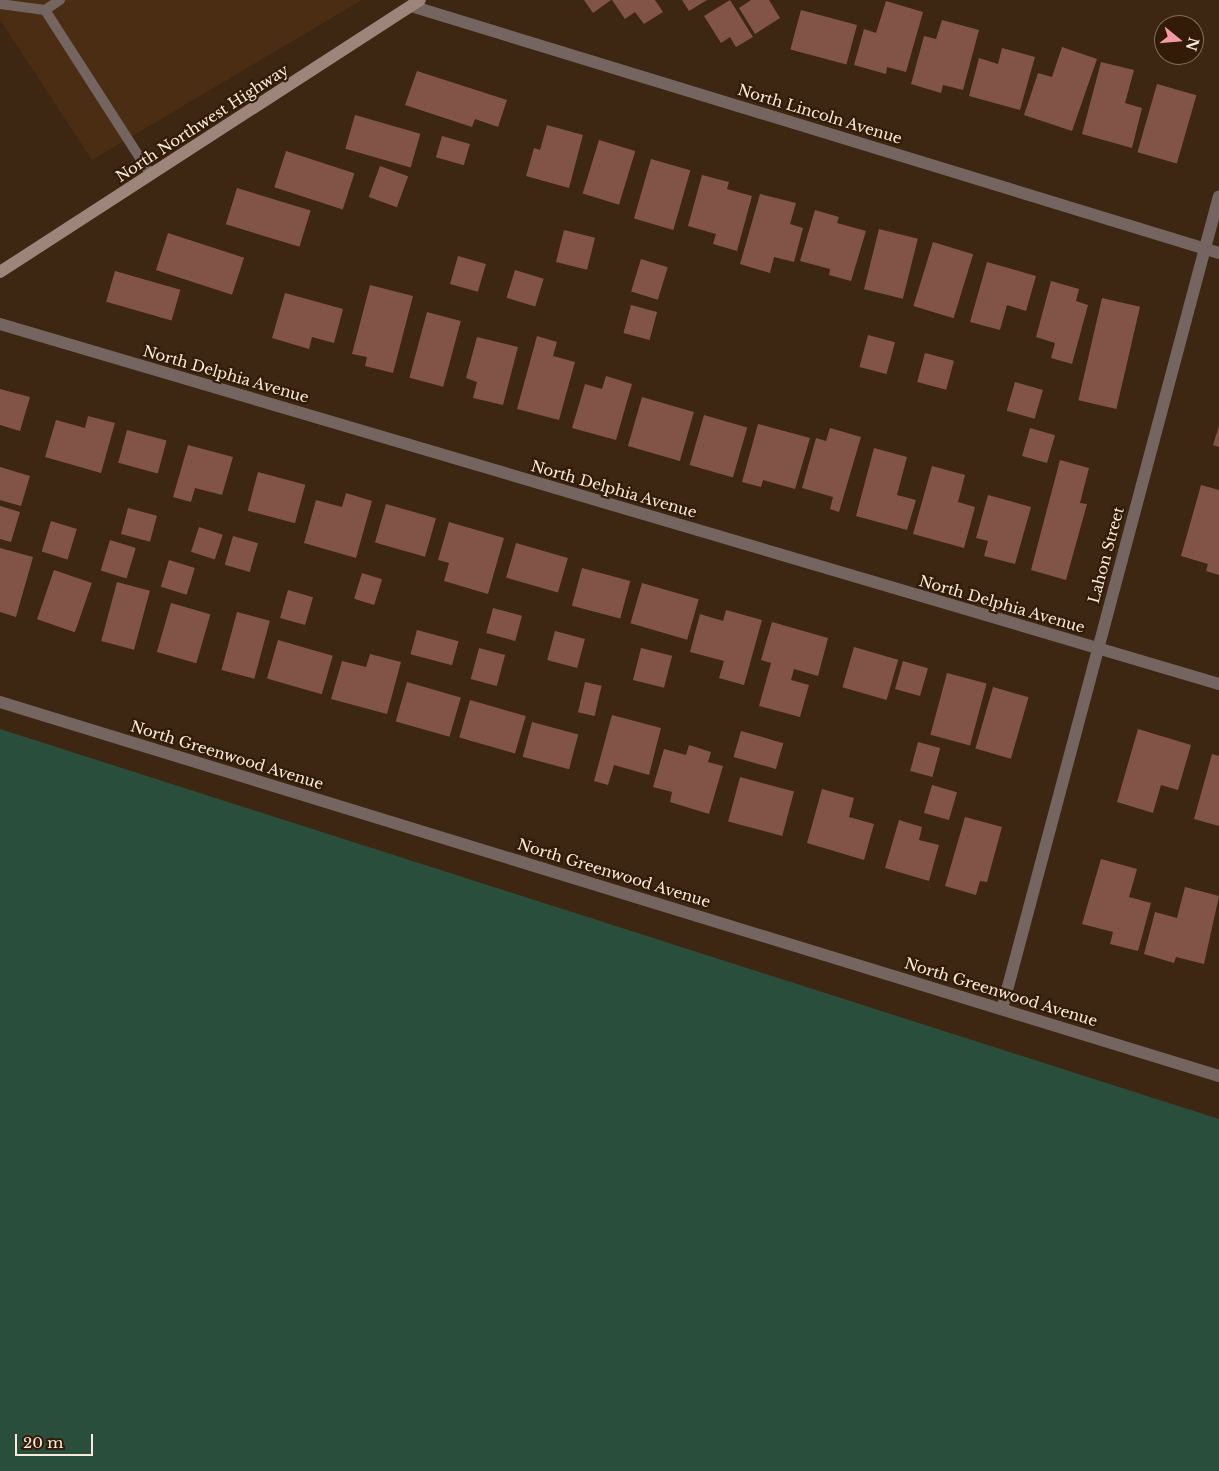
<!DOCTYPE html>
<style>
body{margin:0}
#map{position:relative;width:1219px;height:1471px;overflow:hidden;background:#3d2612;font-family:"Libre Baskerville",serif}
div>[style]{position:absolute}
[style*='--x']{left:calc(var(--x)*1px);top:calc(var(--y)*1px);width:calc(var(--w)*1px);rotate:calc(var(--a)*1deg)}
.built>*{inset:0;background:#4a2d13}
.green>*{inset:0;background:#294f3c}
.building>*{inset:0;background:#825448;transform-origin:0 0}
.service>*{height:10px;margin:-5px;padding:0 5px;transform-origin:5px;border-radius:5px;background:#746560}
.minor>*{height:12px;margin:-6px;padding:0 6px;transform-origin:6px;border-radius:6px;background:#746560}
.tertiary>*{height:12px;margin:-6px;padding:0 6px;transform-origin:6px;border-radius:6px;background:#746560}
.secondary>*{height:12px;margin:-6px;padding:0 6px;transform-origin:6px;border-radius:6px;background:#9d857c}
span{translate:-50% -50%;white-space:nowrap;text-align:center;line-height:1.15;-webkit-text-stroke:4.5px #331c07;paint-order:stroke}
.street-label{font-size:15px;color:#faeade}
.north{position:absolute;left:1154px;top:15px;width:50px;height:50px;box-sizing:border-box;background:#331c07;border:1px solid #836e5d;border-radius:50%;rotate:107deg;font-size:14px;font-weight:700;line-height:20px;text-align:center;color:#faeade}
.north::after{content:'';display:block;margin:auto;width:18px;height:22px;background:#f49aa4;clip-path:polygon(50% 0,100% 100%,50% 72%,0 100%)}
.scale{position:absolute;left:15px;top:1434px;width:78px;height:22px;box-sizing:border-box;border:2px solid #faeade;border-top:0;padding-left:6px;font-size:15px;line-height:18px;white-space:nowrap;color:#faeade;-webkit-text-stroke:4px #331c07;paint-order:stroke}
</style>
<div id="map">
<div class="built">
<div style="clip-path:polygon(0 0,362px 0,92px 160px,0 20px)"></div>
</div>
<div class="green">
<div style="clip-path:polygon(0 729px,1219px 1119px,1219px 1471px,0 1471px)"></div>
</div>
<div class="building">
<div style="clip-path:polygon(584px 0,611px 0,593px 13px)"></div>
<div style="clip-path:polygon(612px 0,655px 0,663px 12px,644px 24px,635px 12px,625px 19px)"></div>
<div style="clip-path:polygon(682px 0,707px 0,689px 11px)"></div>
<div style="clip-path:polygon(730px 0,753px 37px,736px 47px,730px 37px,721px 43px,704px 16px)"></div>
<div style="clip-path:polygon(751px 0,769px 0,780px 18px,755px 34px,739px 8px)"></div>
<div style="clip-path:polygon(886px 1px,923px 12px,906px 72px,887px 67px,886px 74px,854px 65px,864px 29px,876px 33px)"></div>
<div style="left:801px;top:10px;width:58px;height:41px;rotate:15deg"></div>
<div style="clip-path:polygon(942px 20px,979px 30px,963px 90px,943px 85px,941px 93px,911px 84px,924px 36px,936px 39px)"></div>
<div style="clip-path:polygon(1062px 47px,1097px 59px,1072px 131px,1024px 115px,1038px 73px,1052px 77px)"></div>
<div style="clip-path:polygon(1002px 48px,1035px 57px,1020px 110px,969px 96px,979px 58px,998px 64px)"></div>
<div style="clip-path:polygon(1101px 62px,1134px 70px,1125px 103px,1142px 108px,1132px 148px,1082px 134px)"></div>
<div style="clip-path:polygon(417px 71px,507px 100px,498px 127px,475px 119px,472px 127px,405px 105px)"></div>
<div style="left:1157px;top:84px;width:41px;height:71px;rotate:16deg"></div>
<div style="left:355px;top:115px;width:68px;height:35px;rotate:16deg"></div>
<div style="clip-path:polygon(547px 125px,583px 135px,569px 188px,526px 176px,534px 148px,540px 150px)"></div>
<div style="left:442px;top:136px;width:29px;height:22px;rotate:16deg"></div>
<div style="left:599px;top:140px;width:38px;height:56px;rotate:17deg"></div>
<div style="left:286px;top:151px;width:72px;height:38px;rotate:18deg"></div>
<div style="left:651px;top:159px;width:41px;height:62px;rotate:16deg"></div>
<div style="left:380px;top:166px;width:30px;height:33px;rotate:20deg"></div>
<div style="clip-path:polygon(702px 175px,729px 182px,727px 189px,752px 196px,737px 251px,713px 244px,716px 234px,688px 226px)"></div>
<div style="left:237px;top:188px;width:77px;height:38px;rotate:17deg"></div>
<div style="clip-path:polygon(760px 194px,796px 203px,790px 224px,803px 228px,794px 262px,774px 257px,770px 273px,740px 264px)"></div>
<div style="clip-path:polygon(815px 210px,839px 217px,837px 223px,866px 231px,851px 281px,829px 275px,830px 269px,800px 261px)"></div>
<div style="left:879px;top:229px;width:40px;height:62px;rotate:14deg"></div>
<div style="left:564px;top:230px;width:32px;height:33px;rotate:14deg"></div>
<div style="left:168px;top:233px;width:80px;height:39px;rotate:18deg"></div>
<div style="left:933px;top:242px;width:42px;height:67px;rotate:17deg"></div>
<div style="left:458px;top:256px;width:29px;height:29px;rotate:16deg"></div>
<div style="left:641px;top:259px;width:28px;height:34px;rotate:17deg"></div>
<div style="clip-path:polygon(987px 262px,1036px 276px,1026px 311px,1007px 305px,1000px 330px,970px 322px)"></div>
<div style="left:515px;top:270px;width:30px;height:29px;rotate:17deg"></div>
<div style="left:115px;top:271px;width:68px;height:32px;rotate:16deg"></div>
<div style="clip-path:polygon(1051px 281px,1079px 289px,1076px 301px,1088px 305px,1072px 364px,1051px 358px,1055px 343px,1036px 337px)"></div>
<div style="clip-path:polygon(370px 285px,413px 296px,393px 373px,365px 366px,367px 357px,352px 354px)"></div>
<div style="clip-path:polygon(285px 293px,343px 309px,334px 343px,312px 337px,309px 349px,272px 338px)"></div>
<div style="left:1102px;top:298px;width:39px;height:105px;rotate:13deg"></div>
<div style="left:631px;top:305px;width:27px;height:29px;rotate:15deg"></div>
<div style="left:427px;top:312px;width:35px;height:68px;rotate:15deg"></div>
<div style="left:868px;top:335px;width:28px;height:33px;rotate:15deg"></div>
<div style="clip-path:polygon(537px 336px,557px 342px,553px 356px,575px 362px,559px 420px,517px 409px)"></div>
<div style="clip-path:polygon(477px 337px,518px 347px,503px 405px,473px 398px,477px 382px,466px 378px)"></div>
<div style="left:925px;top:353px;width:30px;height:30px;rotate:15deg"></div>
<div style="clip-path:polygon(606px 376px,632px 384px,616px 440px,572px 428px,585px 384px,602px 389px)"></div>
<div style="left:1015px;top:382px;width:29px;height:30px;rotate:16deg"></div>
<div style="clip-path:polygon(0 389px,30px 397px,20px 431px,0 425px)"></div>
<div style="left:642px;top:397px;width:54px;height:51px;rotate:16deg"></div>
<div style="left:704px;top:415px;width:45px;height:52px;rotate:16deg"></div>
<div style="clip-path:polygon(88px 416px,115px 423px,101px 473px,45px 457px,56px 420px,85px 428px)"></div>
<div style="clip-path:polygon(758px 424px,810px 438px,795px 489px,763px 480px,761px 487px,742px 482px)"></div>
<div style="clip-path:polygon(1219px 426px,1219px 447px,1213px 445px)"></div>
<div style="clip-path:polygon(830px 428px,861px 437px,839px 512px,830px 509px,833px 497px,802px 488px,816px 438px,826px 441px)"></div>
<div style="left:1030px;top:428px;width:26px;height:29px;rotate:16deg"></div>
<div style="left:127px;top:430px;width:41px;height:34px;rotate:15deg"></div>
<div style="clip-path:polygon(188px 445px,233px 457px,222px 495px,195px 488px,191px 502px,173px 497px)"></div>
<div style="clip-path:polygon(874px 448px,907px 457px,897px 495px,916px 500px,907px 530px,856px 516px)"></div>
<div style="clip-path:polygon(1060px 460px,1089px 468px,1080px 503px,1087px 504px,1066px 580px,1031px 570px)"></div>
<div style="clip-path:polygon(932px 466px,965px 475px,958px 502px,975px 507px,964px 548px,913px 534px)"></div>
<div style="clip-path:polygon(0 467px,30px 476px,21px 506px,0 500px)"></div>
<div style="left:258px;top:472px;width:49px;height:40px;rotate:15deg"></div>
<div style="clip-path:polygon(1201px 485px,1219px 490px,1219px 575px,1206px 571px,1208px 564px,1181px 556px)"></div>
<div style="clip-path:polygon(346px 493px,372px 501px,356px 558px,304px 543px,316px 500px,342px 507px)"></div>
<div style="clip-path:polygon(988px 495px,1031px 507px,1015px 564px,984px 556px,988px 541px,976px 538px)"></div>
<div style="left:386px;top:504px;width:52px;height:40px;rotate:16deg"></div>
<div style="clip-path:polygon(0 506px,20px 512px,11px 542px,0 539px)"></div>
<div style="left:128px;top:508px;width:30px;height:27px;rotate:15deg"></div>
<div style="left:51px;top:521px;width:27px;height:32px;rotate:17deg"></div>
<div style="clip-path:polygon(449px 522px,504px 538px,488px 594px,444px 581px,449px 563px,438px 560px)"></div>
<div style="left:199px;top:527px;width:25px;height:26px;rotate:18deg"></div>
<div style="left:233px;top:536px;width:26px;height:30px;rotate:16deg"></div>
<div style="left:110px;top:540px;width:27px;height:32px;rotate:17deg"></div>
<div style="left:516px;top:543px;width:54px;height:36px;rotate:16deg"></div>
<div style="clip-path:polygon(0 548px,33px 557px,16px 617px,0 612px)"></div>
<div style="left:169px;top:560px;width:27px;height:28px;rotate:17deg"></div>
<div style="left:582px;top:568px;width:50px;height:39px;rotate:15deg"></div>
<div style="left:54px;top:570px;width:40px;height:52px;rotate:19deg"></div>
<div style="left:362px;top:573px;width:21px;height:27px;rotate:17deg"></div>
<div style="left:117px;top:582px;width:34px;height:61px;rotate:15deg"></div>
<div style="left:642px;top:583px;width:59px;height:42px;rotate:16deg"></div>
<div style="left:288px;top:590px;width:26px;height:29px;rotate:16deg"></div>
<div style="left:171px;top:603px;width:41px;height:51px;rotate:16deg"></div>
<div style="left:493px;top:608px;width:30px;height:26px;rotate:15deg"></div>
<div style="clip-path:polygon(726px 610px,762px 620px,744px 685px,719px 678px,724px 661px,690px 652px,700px 614px,723px 621px)"></div>
<div style="left:237px;top:612px;width:34px;height:60px;rotate:15deg"></div>
<div style="clip-path:polygon(772px 622px,828px 638px,818px 676px,794px 669px,791px 680px,809px 685px,800px 717px,759px 706px,771px 663px,761px 660px)"></div>
<div style="left:417px;top:630px;width:43px;height:25px;rotate:15deg"></div>
<div style="left:555px;top:631px;width:31px;height:30px;rotate:15deg"></div>
<div style="left:278px;top:640px;width:57px;height:40px;rotate:16deg"></div>
<div style="left:854px;top:647px;width:46px;height:42px;rotate:16deg"></div>
<div style="left:479px;top:648px;width:27px;height:32px;rotate:15deg"></div>
<div style="left:641px;top:648px;width:32px;height:33px;rotate:14deg"></div>
<div style="clip-path:polygon(370px 654px,401px 662px,387px 714px,331px 699px,342px 661px,366px 667px)"></div>
<div style="left:903px;top:661px;width:26px;height:29px;rotate:16deg"></div>
<div style="left:947px;top:673px;width:41px;height:64px;rotate:15deg"></div>
<div style="left:407px;top:682px;width:56px;height:41px;rotate:16deg"></div>
<div style="left:585px;top:682px;width:17px;height:31px;rotate:13deg"></div>
<div style="left:993px;top:687px;width:37px;height:64px;rotate:16deg"></div>
<div style="left:470px;top:700px;width:58px;height:39px;rotate:16deg"></div>
<div style="clip-path:polygon(612px 715px,661px 728px,649px 775px,614px 765px,608px 785px,594px 781px)"></div>
<div style="left:532px;top:722px;width:48px;height:36px;rotate:15deg"></div>
<div style="clip-path:polygon(1138px 729px,1191px 745px,1178px 790px,1161px 785px,1153px 813px,1117px 802px)"></div>
<div style="left:741px;top:731px;width:44px;height:27px;rotate:16deg"></div>
<div style="left:918px;top:742px;width:23px;height:30px;rotate:15deg"></div>
<div style="clip-path:polygon(689px 745px,711px 752px,708px 762px,723px 766px,709px 814px,670px 802px,672px 792px,653px 787px,664px 749px,686px 755px)"></div>
<div style="clip-path:polygon(1212px 754px,1219px 756px,1219px 826px,1194px 819px)"></div>
<div style="left:740px;top:777px;width:56px;height:46px;rotate:15deg"></div>
<div style="left:932px;top:785px;width:26px;height:29px;rotate:16deg"></div>
<div style="clip-path:polygon(822px 789px,854px 798px,849px 817px,874px 824px,864px 860px,807px 843px)"></div>
<div style="clip-path:polygon(965px 817px,1002px 827px,987px 882px,980px 881px,976px 895px,945px 886px)"></div>
<div style="clip-path:polygon(899px 820px,922px 827px,919px 840px,939px 845px,929px 881px,885px 868px)"></div>
<div style="clip-path:polygon(1101px 859px,1137px 869px,1129px 897px,1151px 903px,1138px 951px,1110px 944px,1113px 932px,1082px 924px)"></div>
<div style="clip-path:polygon(1185px 887px,1219px 896px,1204px 964px,1176px 957px,1174px 963px,1144px 954px,1155px 912px,1177px 918px)"></div>
</div>
<div class="service">
<div style="--x:0;--y:4;--w:45;--a:7.6"></div>
<div style="--x:45;--y:10;--w:196;--a:57.3"></div>
<div style="--x:45;--y:10;--w:18;--a:-34"></div>
</div>
<div class="minor">
<div style="--x:411;--y:6;--w:845;--a:17"></div>
<div style="--x:0;--y:324;--w:1271;--a:16.45"></div>
<div style="--x:1002;--y:1009;--w:841;--a:-75.06"></div>
</div>
<div class="tertiary">
<div style="--x:0;--y:702;--w:1275;--a:17.06"></div>
</div>
<div class="secondary">
<div style="--x:0;--y:272;--w:500;--a:-32.93"></div>
</div>
<div class="street-label">
<span style="left:820px;top:114px;rotate:17deg">North Lincoln Avenue</span>
<span style="left:202px;top:123px;rotate:-33deg">North Northwest Highway</span>
<span style="left:226px;top:374px;rotate:16deg">North Delphia Avenue</span>
<span style="left:614px;top:489px;rotate:16deg">North Delphia Avenue</span>
<span style="left:1106px;top:555px;rotate:-75deg">Lahon Street</span>
<span style="left:1002px;top:604px;rotate:16deg">North Delphia Avenue</span>
<span style="left:227px;top:755px;rotate:17deg">North Greenwood Avenue</span>
<span style="left:614px;top:873px;rotate:17deg">North Greenwood Avenue</span>
<span style="left:1001px;top:992px;rotate:17deg">North Greenwood Avenue</span>
</div>
<div class="north">N</div>
<div class="scale">20 m</div>
</div>
